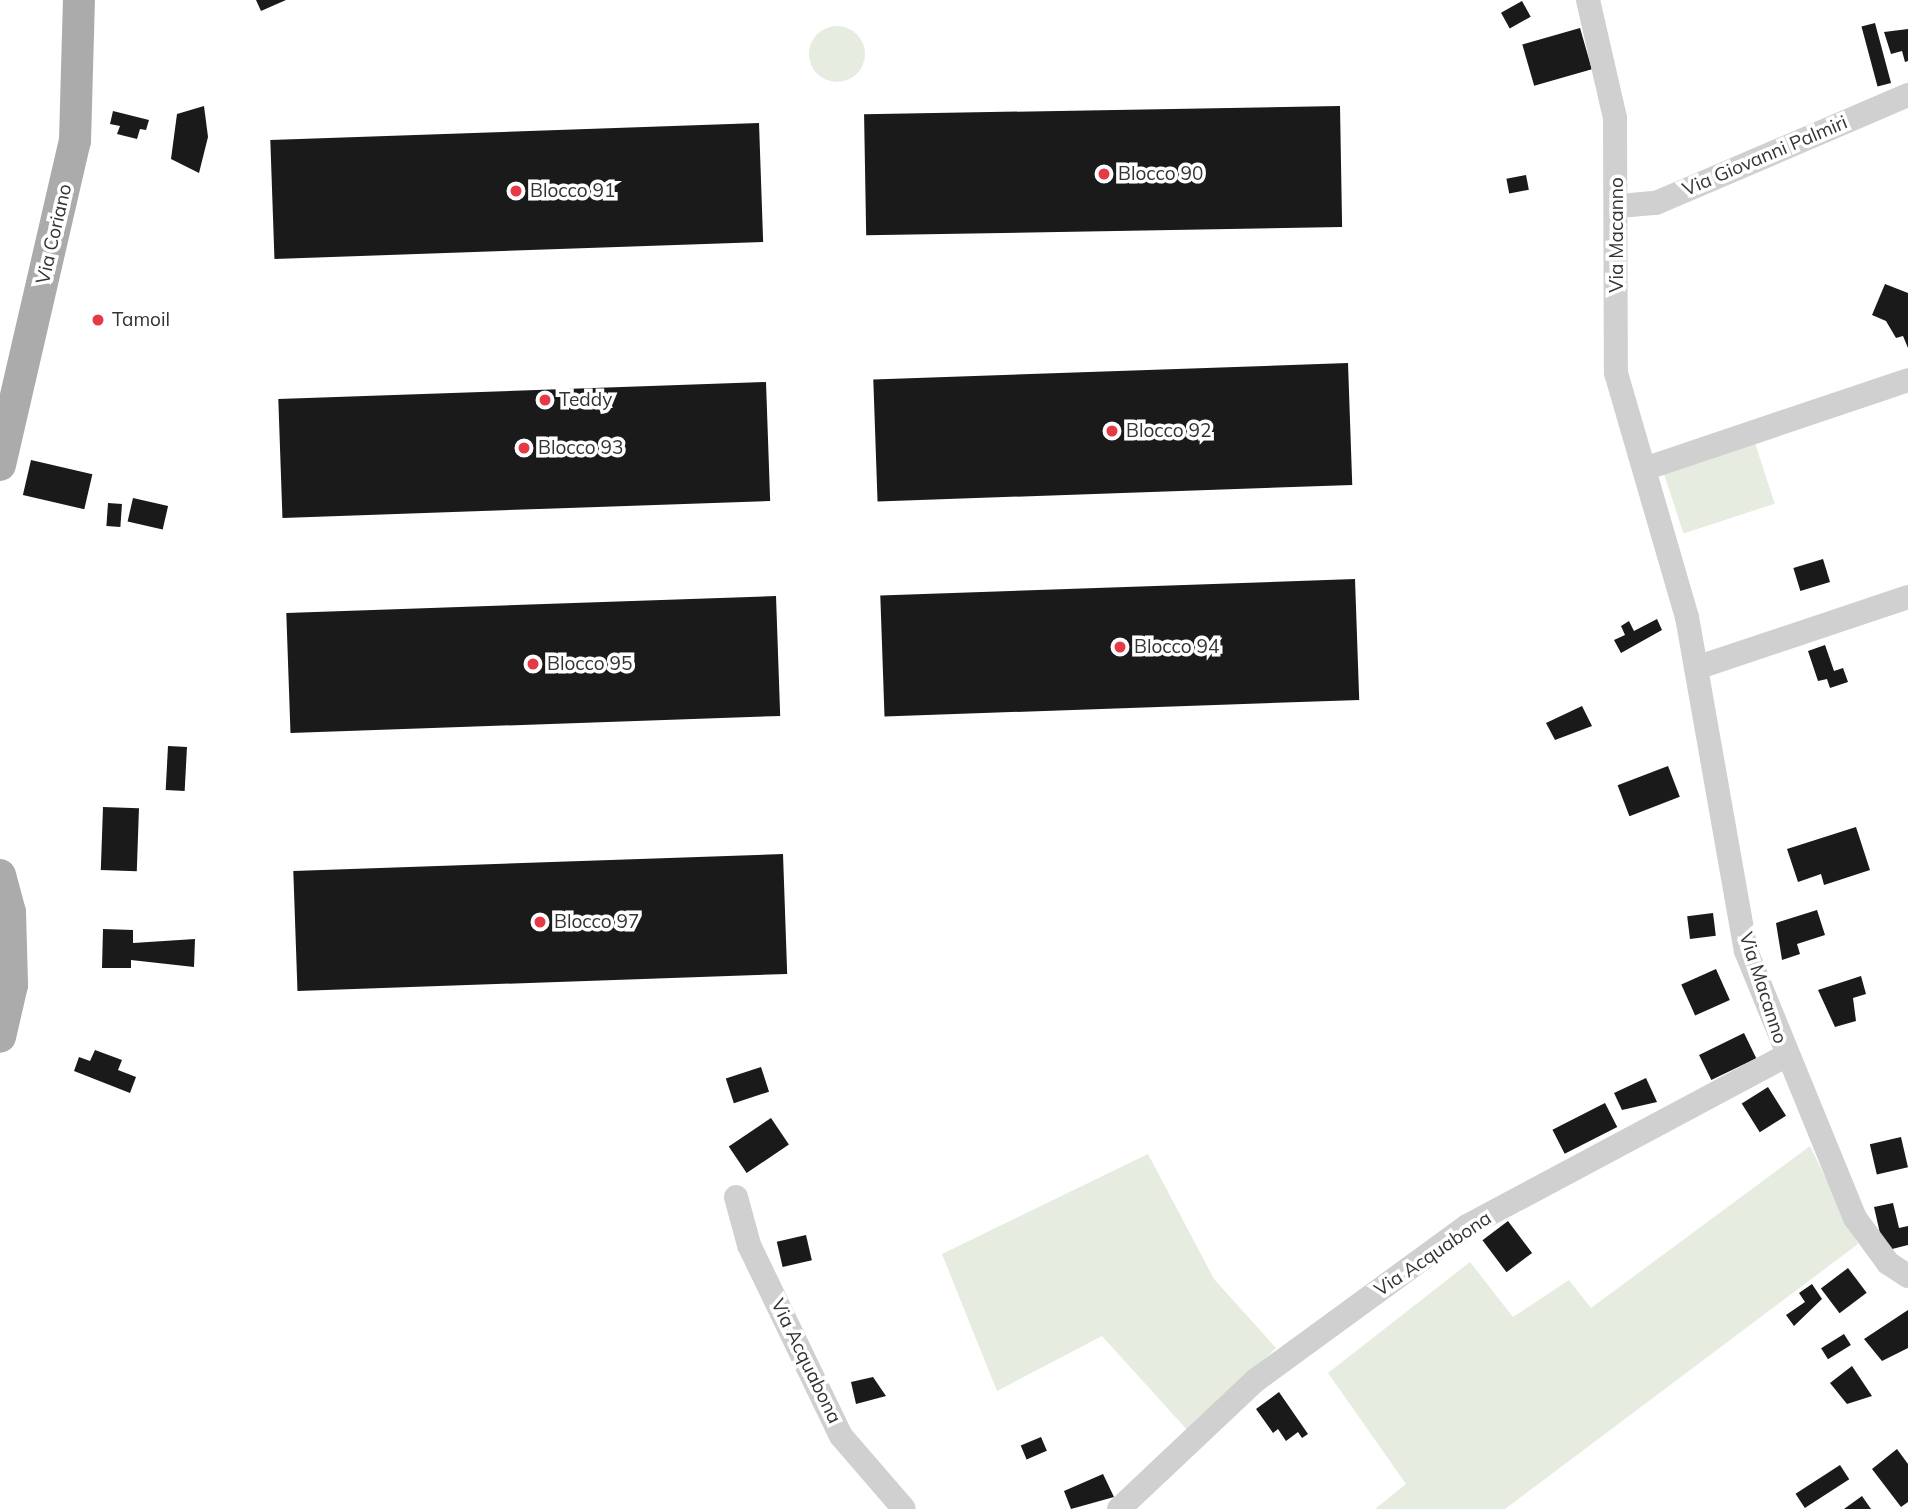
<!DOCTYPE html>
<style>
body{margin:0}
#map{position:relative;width:1908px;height:1509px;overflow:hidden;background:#fff;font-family:Mulish,sans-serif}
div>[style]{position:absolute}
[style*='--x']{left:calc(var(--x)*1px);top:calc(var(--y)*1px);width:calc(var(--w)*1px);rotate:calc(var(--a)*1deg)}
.green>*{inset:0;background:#e6ecdf;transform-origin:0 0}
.round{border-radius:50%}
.building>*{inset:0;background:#1a1a1a;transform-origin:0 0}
.minor>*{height:24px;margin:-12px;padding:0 12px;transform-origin:12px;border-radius:12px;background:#d0d0d0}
.major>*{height:32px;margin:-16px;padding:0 16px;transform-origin:16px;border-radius:16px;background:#ababab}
.dots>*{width:19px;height:19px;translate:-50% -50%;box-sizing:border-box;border:4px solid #fff;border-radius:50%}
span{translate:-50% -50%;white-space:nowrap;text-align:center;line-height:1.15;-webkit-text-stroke:7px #fff;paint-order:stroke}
.street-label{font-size:19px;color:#333}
.poi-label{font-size:19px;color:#333}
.left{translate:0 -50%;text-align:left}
</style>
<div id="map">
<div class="green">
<div class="round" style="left:809px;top:26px;width:56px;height:56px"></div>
<div style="left:1754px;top:440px;width:67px;height:96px;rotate:72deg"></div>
<div style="clip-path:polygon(1810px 1146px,1858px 1244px,1505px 1509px,1375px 1509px,1406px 1484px,1328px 1373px,1470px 1262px,1513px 1317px,1569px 1280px,1591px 1308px)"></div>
<div style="clip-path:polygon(1148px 1154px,1214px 1279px,1276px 1348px,1189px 1432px,1102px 1336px,997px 1391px,942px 1254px)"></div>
</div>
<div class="building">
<div style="clip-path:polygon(256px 0,286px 0,261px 11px)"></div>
<div style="left:1522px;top:1px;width:18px;height:24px;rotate:61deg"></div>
<div style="left:1875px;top:23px;width:62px;height:14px;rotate:75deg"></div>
<div style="left:1580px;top:28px;width:43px;height:60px;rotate:74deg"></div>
<div style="clip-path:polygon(1908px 29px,1908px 61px,1905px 62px,1902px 51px,1891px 54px,1884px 32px)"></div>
<div style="clip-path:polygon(204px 106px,208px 137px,199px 173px,171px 159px,177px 114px)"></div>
<div style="left:1340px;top:106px;width:121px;height:476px;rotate:89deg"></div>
<div style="clip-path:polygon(113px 111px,149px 120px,146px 130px,140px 129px,137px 139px,117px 134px,120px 126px,110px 124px)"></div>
<div style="left:759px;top:123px;width:119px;height:489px;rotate:88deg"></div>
<div style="left:1526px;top:175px;width:15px;height:20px;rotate:79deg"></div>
<div style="clip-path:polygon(1885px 284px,1908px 293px,1908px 348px,1903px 336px,1896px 338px,1886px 321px,1872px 315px)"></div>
<div style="left:1348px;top:363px;width:122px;height:475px;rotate:88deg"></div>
<div style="left:766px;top:382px;width:119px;height:488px;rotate:88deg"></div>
<div style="left:31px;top:460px;width:63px;height:36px;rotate:13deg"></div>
<div style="left:133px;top:498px;width:36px;height:24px;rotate:13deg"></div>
<div style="left:108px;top:503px;width:14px;height:23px;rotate:4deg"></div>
<div style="left:1823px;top:559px;width:24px;height:31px;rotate:73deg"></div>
<div style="left:1355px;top:579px;width:121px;height:475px;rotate:88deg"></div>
<div style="left:776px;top:596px;width:120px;height:490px;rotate:88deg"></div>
<div style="clip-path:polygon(1657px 619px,1662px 630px,1621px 653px,1614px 640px,1625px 635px,1621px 626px,1629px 621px,1634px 631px)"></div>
<div style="clip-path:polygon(1825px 645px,1834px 671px,1843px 668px,1848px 682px,1830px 688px,1827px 679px,1818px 681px,1808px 651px)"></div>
<div style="clip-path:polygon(1582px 706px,1592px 726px,1555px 740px,1546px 723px)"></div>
<div style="left:168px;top:746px;width:19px;height:44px;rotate:3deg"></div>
<div style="left:1668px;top:766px;width:33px;height:54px;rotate:69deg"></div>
<div style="left:103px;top:807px;width:36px;height:63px;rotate:2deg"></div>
<div style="clip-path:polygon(1856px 827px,1870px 870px,1824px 885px,1821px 874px,1798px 882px,1787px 849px)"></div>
<div style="left:783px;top:854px;width:120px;height:490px;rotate:88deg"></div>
<div style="clip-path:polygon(1817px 910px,1825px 935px,1797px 944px,1800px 954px,1782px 960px,1776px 923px)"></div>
<div style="left:1713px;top:913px;width:23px;height:26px;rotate:83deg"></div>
<div style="clip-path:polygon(103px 929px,133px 930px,133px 943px,195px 939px,194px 967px,131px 960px,131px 968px,102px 968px)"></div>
<div style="left:1716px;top:969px;width:34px;height:38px;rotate:66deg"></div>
<div style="clip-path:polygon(1861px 976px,1866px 994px,1853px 998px,1856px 1021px,1835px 1027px,1818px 990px)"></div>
<div style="left:1744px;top:1033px;width:28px;height:50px;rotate:64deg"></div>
<div style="clip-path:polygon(95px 1050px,122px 1060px,118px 1070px,136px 1077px,130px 1093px,74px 1071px,79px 1057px,90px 1061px)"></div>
<div style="left:761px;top:1067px;width:26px;height:37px;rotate:72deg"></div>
<div style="clip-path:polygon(1646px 1078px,1657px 1102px,1622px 1110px,1614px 1093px)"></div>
<div style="left:1768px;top:1087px;width:34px;height:31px;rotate:58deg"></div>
<div style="left:1605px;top:1103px;width:27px;height:59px;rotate:63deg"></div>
<div style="left:771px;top:1118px;width:32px;height:51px;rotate:56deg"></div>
<div style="left:1901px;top:1137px;width:31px;height:32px;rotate:77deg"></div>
<div style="clip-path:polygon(1893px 1203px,1899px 1228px,1908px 1226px,1908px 1245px,1884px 1251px,1874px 1207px)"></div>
<div style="left:1508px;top:1221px;width:40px;height:32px;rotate:53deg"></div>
<div style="left:806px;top:1235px;width:26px;height:30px;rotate:77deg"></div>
<div style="left:1848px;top:1268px;width:31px;height:34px;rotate:53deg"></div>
<div style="clip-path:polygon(1812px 1284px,1822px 1299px,1794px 1326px,1786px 1315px,1805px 1302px,1799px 1293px)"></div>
<div style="clip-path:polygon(1908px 1310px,1908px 1348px,1882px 1361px,1864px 1339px)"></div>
<div style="left:1844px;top:1334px;width:13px;height:27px;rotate:58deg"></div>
<div style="clip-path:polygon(1852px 1366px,1872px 1396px,1847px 1404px,1830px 1383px)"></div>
<div style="clip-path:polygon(873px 1377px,886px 1396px,856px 1404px,851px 1382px)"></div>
<div style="clip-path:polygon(1279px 1392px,1308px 1434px,1302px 1438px,1298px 1432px,1286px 1441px,1278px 1429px,1273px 1433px,1256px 1409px)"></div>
<div style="left:1041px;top:1437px;width:15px;height:22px;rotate:67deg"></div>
<div style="clip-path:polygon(1897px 1449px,1908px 1464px,1908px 1502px,1901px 1507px,1872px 1469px)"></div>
<div style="left:1840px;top:1465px;width:17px;height:53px;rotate:57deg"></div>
<div style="clip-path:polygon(1103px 1474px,1114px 1497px,1071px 1509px,1064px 1491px)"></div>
<div style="clip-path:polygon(1862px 1496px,1871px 1509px,1844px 1509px)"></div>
</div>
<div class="minor">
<div style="--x:1588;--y:0;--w:121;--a:77.1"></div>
<div style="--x:1615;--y:118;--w:255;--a:89.8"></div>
<div style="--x:1616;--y:373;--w:254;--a:73.8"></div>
<div style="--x:1687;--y:617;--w:339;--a:80"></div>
<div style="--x:1746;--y:951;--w:288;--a:67.8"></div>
<div style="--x:1855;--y:1218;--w:56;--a:53.7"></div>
<div style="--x:1888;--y:1263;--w:24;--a:33"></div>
<div style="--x:1619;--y:206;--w:37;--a:-5"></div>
<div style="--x:1656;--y:203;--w:274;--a:-23.2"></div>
<div style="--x:1647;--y:468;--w:275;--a:-18.6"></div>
<div style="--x:1696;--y:668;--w:224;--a:-18.5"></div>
<div style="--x:736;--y:1197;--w:50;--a:74.8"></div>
<div style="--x:749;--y:1245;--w:212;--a:64.3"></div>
<div style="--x:841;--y:1436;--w:96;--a:49.2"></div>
<div style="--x:1119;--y:1509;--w:188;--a:-43.3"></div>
<div style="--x:1256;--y:1380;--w:261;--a:-36.1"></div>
<div style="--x:1467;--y:1226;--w:361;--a:-28.1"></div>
</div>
<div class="major">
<div style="--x:0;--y:465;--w:333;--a:-77"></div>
<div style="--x:75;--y:141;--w:141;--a:-88.4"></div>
<div style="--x:0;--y:875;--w:38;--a:75"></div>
<div style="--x:10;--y:912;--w:73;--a:88.4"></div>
<div style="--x:12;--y:985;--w:53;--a:103"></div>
</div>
<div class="dots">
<div style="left:1104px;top:174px;background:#e63946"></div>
<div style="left:516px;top:191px;background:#e63946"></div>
<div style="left:98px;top:320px;background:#e63946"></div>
<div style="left:545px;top:400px;background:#e63946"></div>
<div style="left:1112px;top:431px;background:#e63946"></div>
<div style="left:524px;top:448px;background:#e63946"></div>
<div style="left:1120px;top:647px;background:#e63946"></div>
<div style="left:533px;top:664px;background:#e63946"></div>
<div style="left:540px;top:922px;background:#e63946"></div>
</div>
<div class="street-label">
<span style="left:1765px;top:156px;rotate:-23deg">Via Giovanni Palmiri</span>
<span style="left:54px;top:234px;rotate:-77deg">Via Coriano</span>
<span style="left:1617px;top:235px;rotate:-90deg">Via Macanno</span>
<span style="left:1763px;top:988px;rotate:72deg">Via Macanno</span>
<span style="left:1433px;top:1254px;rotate:-34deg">Via Acquabona</span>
<span style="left:806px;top:1361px;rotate:64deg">Via Acquabona</span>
</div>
<div class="poi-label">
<span class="left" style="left:1118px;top:174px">Blocco 90</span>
<span class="left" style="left:530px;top:191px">Blocco 91</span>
<span class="left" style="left:112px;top:320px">Tamoil</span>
<span class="left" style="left:559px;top:400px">Teddy</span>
<span class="left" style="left:1126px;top:431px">Blocco 92</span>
<span class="left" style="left:538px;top:448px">Blocco 93</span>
<span class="left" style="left:1134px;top:647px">Blocco 94</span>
<span class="left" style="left:547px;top:664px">Blocco 95</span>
<span class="left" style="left:554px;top:922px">Blocco 97</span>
</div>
</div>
